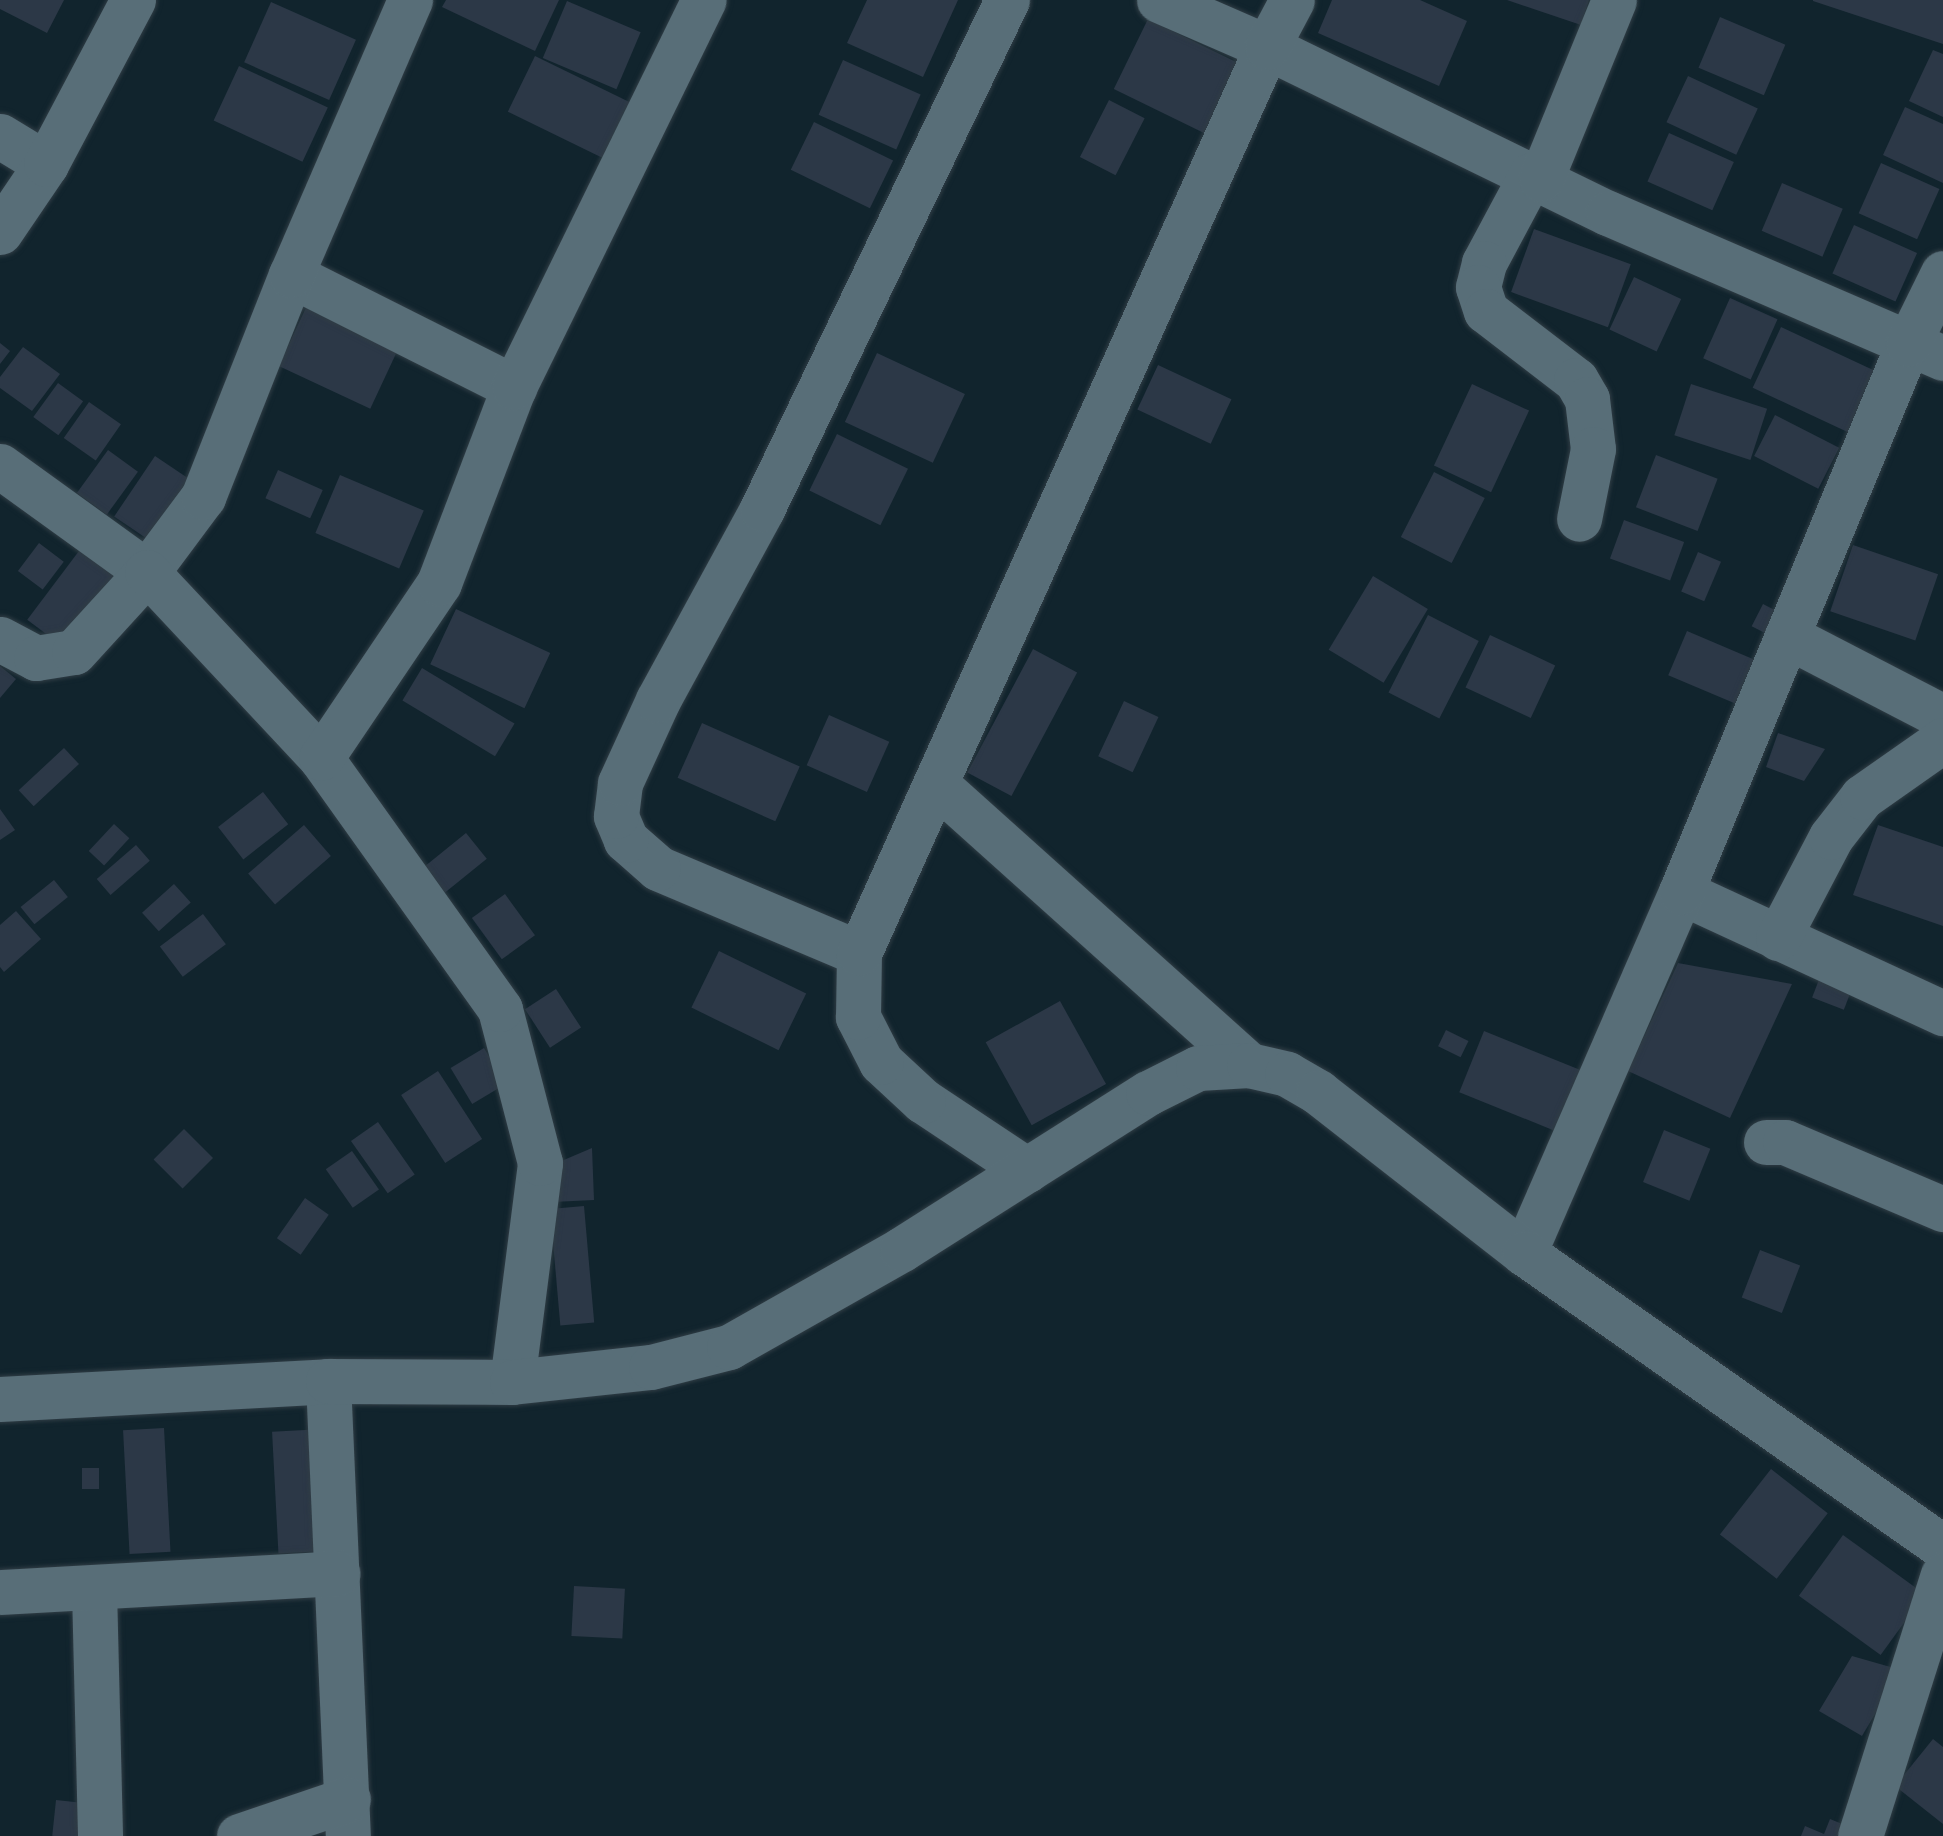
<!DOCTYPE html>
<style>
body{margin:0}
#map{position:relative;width:1943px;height:1836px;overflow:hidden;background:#11242d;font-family:Poppins,sans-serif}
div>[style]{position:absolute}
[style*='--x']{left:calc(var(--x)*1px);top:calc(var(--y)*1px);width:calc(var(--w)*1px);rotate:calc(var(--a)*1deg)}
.building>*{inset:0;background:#2c3847;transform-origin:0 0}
.roads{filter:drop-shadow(0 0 2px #303d45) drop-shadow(0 0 2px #303d45)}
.minor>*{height:45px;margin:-22.5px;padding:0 22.5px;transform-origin:22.5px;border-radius:22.5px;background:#586e78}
span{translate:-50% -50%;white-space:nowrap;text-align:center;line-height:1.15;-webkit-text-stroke:8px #11242d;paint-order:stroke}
</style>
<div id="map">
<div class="building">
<div style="clip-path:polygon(0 0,64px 0,47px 33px,0 9px)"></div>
<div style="clip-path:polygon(446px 0,559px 0,535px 51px,442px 7px)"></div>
<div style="clip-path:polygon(867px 0,958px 0,923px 77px,847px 43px)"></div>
<div style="clip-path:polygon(1332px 0,1420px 0,1467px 21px,1439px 86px,1318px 33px)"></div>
<div style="clip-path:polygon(1507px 0,1589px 0,1581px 25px)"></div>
<div style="clip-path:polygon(1813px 0,1943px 0,1943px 44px,1813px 1px)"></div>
<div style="left:567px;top:1px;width:80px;height:62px;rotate:23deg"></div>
<div style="left:271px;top:2px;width:93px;height:66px;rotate:24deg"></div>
<div style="left:1720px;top:17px;width:71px;height:55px;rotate:23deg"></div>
<div style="left:1148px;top:19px;width:106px;height:78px;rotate:26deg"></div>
<div style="clip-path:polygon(1933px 50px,1943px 54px,1943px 117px,1909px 101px)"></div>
<div style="left:535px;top:56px;width:105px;height:62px;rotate:26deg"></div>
<div style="left:843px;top:60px;width:85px;height:60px;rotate:24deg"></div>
<div style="left:239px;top:66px;width:98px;height:60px;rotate:25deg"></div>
<div style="left:1688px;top:76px;width:77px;height:51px;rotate:25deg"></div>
<div style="left:1109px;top:100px;width:40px;height:64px;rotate:27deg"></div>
<div style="clip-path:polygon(1905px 107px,1943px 124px,1943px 183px,1883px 155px)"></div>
<div style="left:814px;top:122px;width:88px;height:53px;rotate:26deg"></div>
<div style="left:1669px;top:133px;width:71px;height:53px;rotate:24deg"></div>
<div style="left:1881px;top:163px;width:64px;height:55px;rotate:24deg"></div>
<div style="left:1782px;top:183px;width:66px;height:52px;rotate:23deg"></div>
<div style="left:1854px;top:225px;width:69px;height:53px;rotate:24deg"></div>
<div style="left:1534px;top:229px;width:103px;height:67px;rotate:20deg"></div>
<div style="left:1634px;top:277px;width:52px;height:58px;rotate:25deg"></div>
<div style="left:1730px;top:298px;width:52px;height:66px;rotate:24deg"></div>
<div style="left:310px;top:299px;width:101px;height:74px;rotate:25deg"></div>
<div style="left:1781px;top:327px;width:107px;height:67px;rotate:25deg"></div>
<div style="clip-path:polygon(0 343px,10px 351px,0 364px)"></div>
<div style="clip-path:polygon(23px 347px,60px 374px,32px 411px,0 388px,0 377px)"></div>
<div style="left:877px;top:353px;width:97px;height:76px;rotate:25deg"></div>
<div style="left:1158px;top:365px;width:81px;height:49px;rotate:25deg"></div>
<div style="left:58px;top:383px;width:31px;height:42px;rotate:36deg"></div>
<div style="left:1472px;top:384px;width:63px;height:90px;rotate:25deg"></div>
<div style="left:1691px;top:384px;width:80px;height:54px;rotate:18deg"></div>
<div style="left:89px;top:402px;width:39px;height:44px;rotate:35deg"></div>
<div style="left:1775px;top:415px;width:72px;height:46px;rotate:27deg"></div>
<div style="left:837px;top:434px;width:79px;height:63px;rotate:26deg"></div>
<div style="left:108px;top:450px;width:37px;height:53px;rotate:36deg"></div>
<div style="left:1656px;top:455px;width:66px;height:56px;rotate:21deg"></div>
<div style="left:155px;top:456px;width:57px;height:73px;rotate:34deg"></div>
<div style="left:278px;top:470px;width:49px;height:31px;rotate:24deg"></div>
<div style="left:1434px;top:472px;width:57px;height:73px;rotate:27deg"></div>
<div style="left:340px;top:475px;width:91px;height:63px;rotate:23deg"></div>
<div style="left:1624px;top:520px;width:64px;height:41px;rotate:20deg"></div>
<div style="left:39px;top:543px;width:31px;height:35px;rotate:37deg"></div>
<div style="left:85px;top:543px;width:48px;height:96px;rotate:37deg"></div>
<div style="left:1853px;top:545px;width:90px;height:70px;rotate:19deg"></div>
<div style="left:1698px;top:552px;width:25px;height:43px;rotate:23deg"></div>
<div style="left:1373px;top:576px;width:64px;height:86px;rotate:31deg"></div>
<div style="left:1763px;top:604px;width:25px;height:25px;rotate:27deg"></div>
<div style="left:456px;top:609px;width:104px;height:61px;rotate:25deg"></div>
<div style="left:1428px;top:615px;width:57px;height:87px;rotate:27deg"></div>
<div style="left:1687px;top:631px;width:83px;height:48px;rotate:23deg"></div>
<div style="left:1490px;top:635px;width:72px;height:58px;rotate:25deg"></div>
<div style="left:1033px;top:649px;width:50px;height:140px;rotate:28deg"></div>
<div style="clip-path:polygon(0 666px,16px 679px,0 698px)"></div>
<div style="left:422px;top:668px;width:108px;height:38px;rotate:31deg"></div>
<div style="left:1124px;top:701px;width:38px;height:61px;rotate:25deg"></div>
<div style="left:829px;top:715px;width:66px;height:55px;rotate:24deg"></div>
<div style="left:702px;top:723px;width:107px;height:60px;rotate:24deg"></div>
<div style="clip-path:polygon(1778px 733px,1825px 749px,1804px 781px,1766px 767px)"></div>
<div style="left:64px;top:748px;width:22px;height:62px;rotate:47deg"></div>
<div style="left:263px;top:792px;width:41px;height:57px;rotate:52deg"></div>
<div style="clip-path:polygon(0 809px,15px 830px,0 840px)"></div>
<div style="left:114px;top:824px;width:21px;height:37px;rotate:43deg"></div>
<div style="left:304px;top:825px;width:41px;height:74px;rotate:49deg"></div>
<div style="clip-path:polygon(1878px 825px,1943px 847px,1943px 926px,1853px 895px)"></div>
<div style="left:466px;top:833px;width:33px;height:60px;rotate:51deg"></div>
<div style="left:136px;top:845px;width:21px;height:52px;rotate:49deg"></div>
<div style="left:54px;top:880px;width:22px;height:43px;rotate:51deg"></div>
<div style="left:174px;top:884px;width:25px;height:43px;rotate:48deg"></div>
<div style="left:505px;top:894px;width:51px;height:41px;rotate:54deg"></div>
<div style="clip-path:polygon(16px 911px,41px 939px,4px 972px,0 967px,0 925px)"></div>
<div style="left:203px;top:914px;width:38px;height:54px;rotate:53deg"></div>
<div style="left:719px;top:951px;width:97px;height:63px;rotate:26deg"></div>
<div style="clip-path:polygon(1678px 963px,1792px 984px,1730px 1118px,1628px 1071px)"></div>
<div style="left:1820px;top:977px;width:34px;height:22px;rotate:21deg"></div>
<div style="left:556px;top:989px;width:46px;height:37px;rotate:57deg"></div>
<div style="left:1060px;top:1001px;width:95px;height:85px;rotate:61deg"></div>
<div style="left:1446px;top:1030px;width:25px;height:18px;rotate:26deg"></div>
<div style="left:1484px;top:1031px;width:108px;height:66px;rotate:22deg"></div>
<div style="left:484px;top:1048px;width:42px;height:39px;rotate:59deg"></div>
<div style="left:438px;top:1071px;width:81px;height:44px;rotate:57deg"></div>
<div style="left:378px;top:1122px;width:64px;height:33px;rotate:55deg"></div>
<div style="left:184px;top:1129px;width:41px;height:43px;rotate:45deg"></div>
<div style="left:1664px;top:1130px;width:50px;height:56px;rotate:22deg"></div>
<div style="clip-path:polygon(592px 1148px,594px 1200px,553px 1202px,552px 1165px)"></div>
<div style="left:352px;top:1151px;width:47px;height:32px;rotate:55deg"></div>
<div style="left:305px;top:1198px;width:29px;height:49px;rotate:35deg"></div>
<div style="left:584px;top:1206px;width:117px;height:34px;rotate:85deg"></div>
<div style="left:1760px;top:1250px;width:43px;height:51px;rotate:21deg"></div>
<div style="left:164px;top:1428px;width:124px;height:41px;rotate:87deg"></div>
<div style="left:323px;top:1429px;width:122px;height:51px;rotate:87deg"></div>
<div style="left:82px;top:1468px;width:17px;height:21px"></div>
<div style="left:1771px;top:1469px;width:72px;height:83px;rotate:38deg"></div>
<div style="left:1843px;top:1535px;width:101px;height:75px;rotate:36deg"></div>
<div style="left:574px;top:1586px;width:51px;height:50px;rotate:3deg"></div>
<div style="clip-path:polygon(1852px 1656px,1901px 1670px,1862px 1736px,1819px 1711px)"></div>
<div style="clip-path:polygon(1933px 1739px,1943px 1747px,1943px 1824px,1895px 1786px)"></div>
<div style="left:56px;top:1800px;width:30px;height:36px;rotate:6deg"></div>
<div style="clip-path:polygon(1830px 1819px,1852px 1828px,1848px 1836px,1801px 1836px,1805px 1826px,1824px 1834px)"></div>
</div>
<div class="roads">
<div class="minor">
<div style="--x:1159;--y:0;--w:118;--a:23.5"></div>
<div style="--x:1267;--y:47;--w:379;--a:26"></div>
<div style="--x:1608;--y:213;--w:365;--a:23.4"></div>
<div style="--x:0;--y:136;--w:54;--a:31.3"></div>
<div style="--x:1531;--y:175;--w:100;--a:118.1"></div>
<div style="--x:1484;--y:263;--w:25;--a:104"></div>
<div style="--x:1478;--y:287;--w:25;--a:72"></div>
<div style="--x:1486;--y:311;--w:113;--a:37.5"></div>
<div style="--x:1576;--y:380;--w:22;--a:60"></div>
<div style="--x:1587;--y:399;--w:50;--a:83.2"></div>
<div style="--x:1593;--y:449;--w:71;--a:101.3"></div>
<div style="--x:1541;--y:179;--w:193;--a:-67.8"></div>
<div style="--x:0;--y:232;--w:82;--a:-55.9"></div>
<div style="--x:46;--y:164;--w:186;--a:-62.1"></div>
<div style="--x:291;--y:275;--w:250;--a:26.7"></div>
<div style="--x:0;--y:466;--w:181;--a:35.8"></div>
<div style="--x:147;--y:572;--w:94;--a:-53.3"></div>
<div style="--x:203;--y:497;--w:239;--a:-68.4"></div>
<div style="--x:291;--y:275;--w:300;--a:-66.6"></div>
<div style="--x:1787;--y:636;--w:176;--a:27.4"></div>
<div style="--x:0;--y:639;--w:41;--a:27.8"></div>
<div style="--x:36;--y:658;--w:38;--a:-9"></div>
<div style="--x:74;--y:652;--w:108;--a:-47.6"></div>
<div style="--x:147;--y:572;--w:255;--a:46.9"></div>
<div style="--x:936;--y:784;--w:421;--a:41.9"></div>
<div style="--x:1681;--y:892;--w:289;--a:24.8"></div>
<div style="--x:1778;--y:938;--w:114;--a:-62.3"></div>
<div style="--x:1831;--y:837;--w:51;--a:-52.2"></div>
<div style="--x:1862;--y:797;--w:99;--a:-35.1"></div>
<div style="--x:859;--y:953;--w:218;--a:-157.1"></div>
<div style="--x:658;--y:868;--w:43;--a:-138.8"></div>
<div style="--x:626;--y:840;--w:26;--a:-113"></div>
<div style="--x:616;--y:816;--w:33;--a:-83"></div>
<div style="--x:620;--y:783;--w:91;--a:-65.4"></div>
<div style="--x:658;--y:700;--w:217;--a:-61.4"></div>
<div style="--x:762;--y:509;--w:565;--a:-64.3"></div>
<div style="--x:1766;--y:1142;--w:19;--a:0"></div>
<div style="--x:1785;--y:1142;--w:172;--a:23"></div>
<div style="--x:1027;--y:1170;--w:125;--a:-146.4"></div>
<div style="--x:923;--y:1101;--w:57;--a:-137.1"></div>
<div style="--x:881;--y:1062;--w:51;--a:-117.1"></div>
<div style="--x:858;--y:1017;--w:64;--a:-89.1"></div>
<div style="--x:859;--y:953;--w:994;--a:-65.76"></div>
<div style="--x:1267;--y:47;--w:53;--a:-62"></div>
<div style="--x:1524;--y:1253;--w:394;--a:-66.5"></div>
<div style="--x:1681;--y:892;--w:593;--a:-67.5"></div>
<div style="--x:1908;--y:344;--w:79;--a:-63.8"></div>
<div style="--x:328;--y:1381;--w:455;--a:87.5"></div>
<div style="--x:512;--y:1382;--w:221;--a:-82.7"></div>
<div style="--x:540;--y:1163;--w:159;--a:-104.6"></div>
<div style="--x:500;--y:1009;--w:308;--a:-125.5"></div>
<div style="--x:321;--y:758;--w:211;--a:-56"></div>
<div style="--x:439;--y:583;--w:210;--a:-69.1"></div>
<div style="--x:514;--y:387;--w:431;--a:-63.9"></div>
<div style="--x:0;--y:1399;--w:328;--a:-3.1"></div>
<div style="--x:328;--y:1381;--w:184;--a:0.3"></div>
<div style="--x:512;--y:1382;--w:140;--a:-6.2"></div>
<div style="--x:651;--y:1367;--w:81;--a:-14.4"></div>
<div style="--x:729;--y:1347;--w:199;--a:-29.5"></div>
<div style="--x:902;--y:1249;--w:291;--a:-32.4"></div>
<div style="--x:1148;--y:1093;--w:56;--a:-26.6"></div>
<div style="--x:1198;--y:1068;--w:51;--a:-3.4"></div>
<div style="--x:1249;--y:1065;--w:39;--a:13"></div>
<div style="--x:1287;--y:1074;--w:36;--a:30"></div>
<div style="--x:1318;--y:1092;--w:261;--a:38"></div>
<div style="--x:1524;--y:1253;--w:512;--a:35.06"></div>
<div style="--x:94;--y:1589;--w:247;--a:88.6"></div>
<div style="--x:0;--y:1592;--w:338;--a:-3.2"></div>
<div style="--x:239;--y:1836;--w:115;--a:-18.7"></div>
<div style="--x:1860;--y:1836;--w:274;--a:-72.4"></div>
</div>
</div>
</div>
